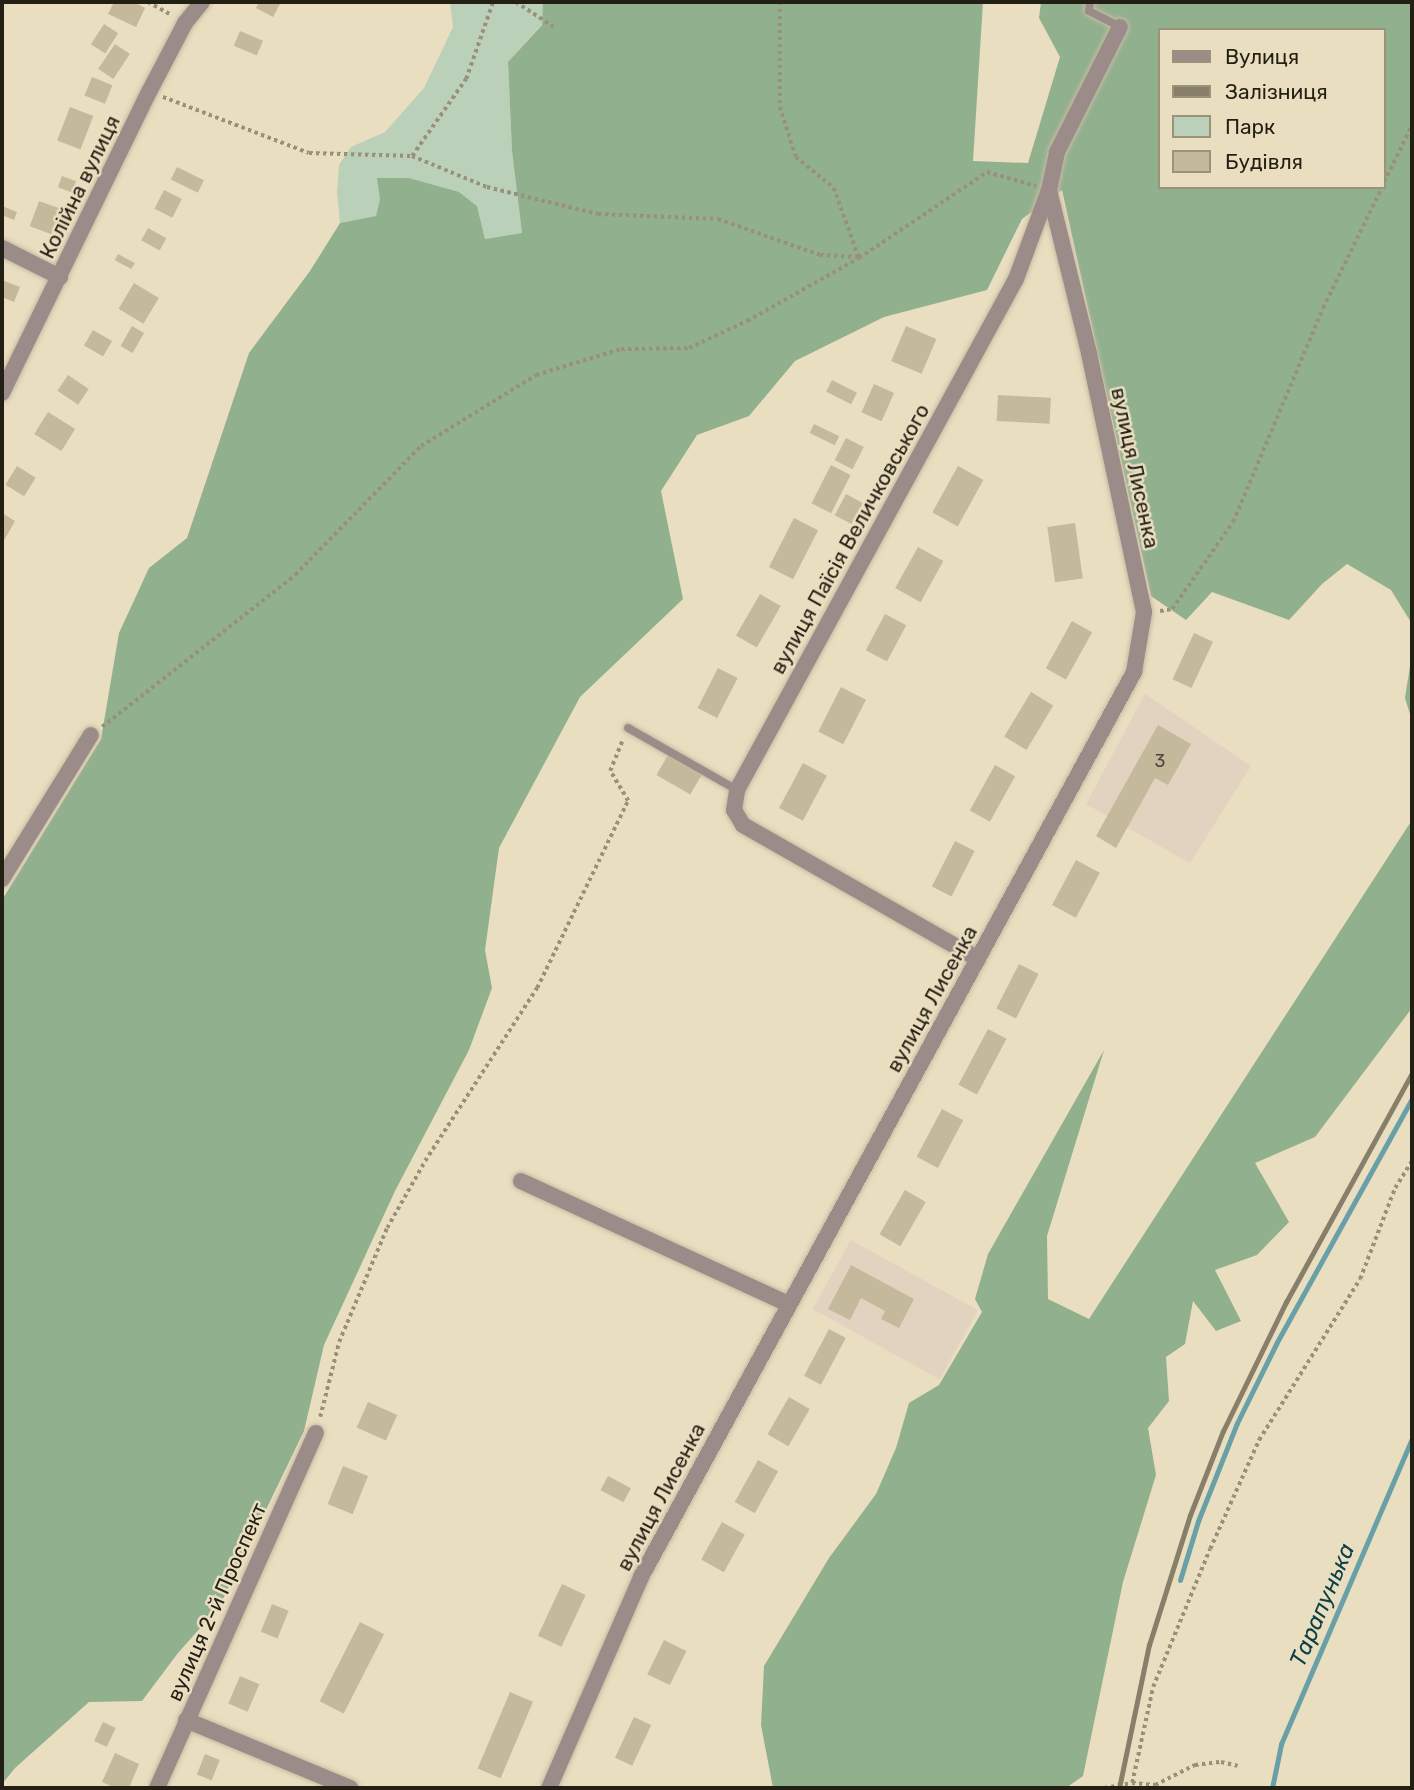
<!DOCTYPE html>
<meta charset="utf-8">
<style>
body{margin:0}
#map{position:relative;width:1414px;height:1790px;overflow:hidden;background:#eadec0;font-family:Rubik,sans-serif}
div>[style]{position:absolute}
[style*='--x']{left:calc(var(--x)*1px);top:calc(var(--y)*1px);width:calc(var(--w)*1px);rotate:calc(var(--a)*1deg)}
.education>*{inset:0;background:#e2d2c0;transform-origin:0 0}
.green>*{inset:0;background:#bad0b8}
.forest>*{inset:0;background:#91b08e}
.stream>*{height:5px;margin:-2.5px;padding:0 2.5px;transform-origin:2.5px;border-radius:2.5px;background:#69a0a7}
.building>*{inset:0;background:#c5b99b;transform-origin:0 0}
.path>*{height:3.5px;margin-top:-1.75px;transform-origin:0;background:repeating-linear-gradient(90deg,#99907a 0 3.5px,transparent 0 7px)}
.roads{filter:drop-shadow(0 0 2px #c6bca1) drop-shadow(0 0 2px #c6bca1)}
.lane>*{height:8px;margin:-4px;padding:0 4px;transform-origin:4px;border-radius:4px;background:#9b8c8a}
.street>*{height:16px;margin:-8px;padding:0 8px;transform-origin:8px;border-radius:8px;background:#9b8c8a}
.rail>*{height:5px;margin:-2.5px;padding:0 2.5px;transform-origin:2.5px;border-radius:2.5px;background:#887f6b}
span{translate:-50% -50%;white-space:nowrap;text-align:center;line-height:1.15;-webkit-text-stroke:5px #eadec0;paint-order:stroke}
.number-label{font-size:18px;color:#4c4636}
.number-label span{-webkit-text-stroke-width:0}
.street-label{font-size:21px;color:#241f14}
.water-label{font-size:23px;color:#0b4146;font-style:italic}
.frame{position:absolute;inset:0;border:4px solid #241f14;pointer-events:none}
.legend{position:absolute;left:1158px;top:28px;width:228px;height:161px;box-sizing:border-box;background:#eadec0;border:2px solid #9b927b;margin:0;padding:9px 12px;list-style:none;font-size:21px;color:#241f14}
.legend li{display:flex;align-items:center;gap:14px;height:35px}
.legend b{width:35px;border:2px solid #9b927b}
</style>
<div id="map">
<div class="education">
<div style="clip-path:polygon(1145px 694px,1251px 766px,1190px 863px,1086px 804px)"></div>
<div style="left:851px;top:1240px;width:145px;height:79px;rotate:29deg"></div>
</div>
<div class="green">
<div style="clip-path:polygon(450px 2px,543px 2px,542px 24px,508px 62px,512px 151px,522px 233px,485px 239px,477px 206px,459px 192px,380px 199px,376px 216px,340px 223px,337px 192px,339px 165px,351px 147px,385px 132px,424px 88px,453px 27px)"></div>
</div>
<div class="forest">
<div style="clip-path:polygon(evenodd,543px 2px,983px 2px,973px 161px,1028px 163px,1060px 57px,1039px 18px,1041px 2px,1412px 2px,1412px 624px,1391px 590px,1347px 564px,1322px 584px,1289px 620px,1212px 592px,1186px 620px,1151px 596px,1062px 190px,1022px 219px,987px 290px,884px 317px,795px 361px,749px 416px,697px 435px,661px 491px,683px 599px,580px 697px,499px 848px,485px 950px,492px 988px,469px 1050px,395px 1191px,324px 1345px,304px 1431px,219px 1607px,178px 1653px,142px 1701px,89px 1702px,15px 1768px,2px 1784px,2px 900px,101px 739px,119px 633px,149px 568px,187px 538px,249px 353px,310px 271px,340px 223px,376px 216px,380px 199px,377px 178px,409px 178px,459px 192px,477px 206px,485px 239px,522px 233px,512px 151px,508px 62px,542px 25px,543px 2px,1160px 30px,1384px 30px,1384px 187px,1160px 187px,1160px 30px)"></div>
<div style="clip-path:polygon(1412px 653px,1412px 721px,1405px 698px)"></div>
<div style="clip-path:polygon(1412px 820px,1412px 1008px,1315px 1137px,1255px 1163px,1289px 1222px,1257px 1255px,1215px 1270px,1241px 1321px,1216px 1331px,1193px 1301px,1185px 1344px,1166px 1357px,1169px 1401px,1148px 1428px,1156px 1475px,1123px 1582px,1083px 1776px,1066px 1788px,773px 1788px,761px 1725px,764px 1666px,829px 1558px,876px 1494px,896px 1448px,909px 1403px,939px 1385px,982px 1312px,975px 1299px,988px 1254px,1104px 1050px,1047px 1236px,1048px 1299px,1089px 1319px)"></div>
</div>
<div class="stream">
<div style="--x:1180;--y:1580;--w:62;--a:-73"></div>
<div style="--x:1198;--y:1521;--w:105;--a:-68.3"></div>
<div style="--x:1237;--y:1423;--w:90;--a:-63.7"></div>
<div style="--x:1277;--y:1342;--w:279;--a:-61"></div>
<div style="--x:1272;--y:1788;--w:45;--a:-78.4"></div>
<div style="--x:1281;--y:1744;--w:333;--a:-66.8"></div>
</div>
<div class="building">
<div style="clip-path:polygon(114px 2px,134px 2px,145px 8px,136px 27px,108px 14px)"></div>
<div style="clip-path:polygon(259px 2px,281px 2px,273px 17px,256px 8px)"></div>
<div style="left:104px;top:24px;width:17px;height:24px;rotate:33deg"></div>
<div style="left:240px;top:31px;width:25px;height:16px;rotate:23deg"></div>
<div style="left:115px;top:44px;width:18px;height:30px;rotate:34deg"></div>
<div style="left:92px;top:77px;width:22px;height:20px;rotate:22deg"></div>
<div style="left:70px;top:107px;width:25px;height:36px;rotate:21deg"></div>
<div style="left:177px;top:167px;width:30px;height:14px;rotate:26deg"></div>
<div style="left:62px;top:176px;width:15px;height:12px;rotate:20deg"></div>
<div style="left:164px;top:190px;width:20px;height:21px;rotate:27deg"></div>
<div style="left:39px;top:201px;width:23px;height:27px;rotate:20deg"></div>
<div style="clip-path:polygon(2px 206px,17px 212px,14px 220px,2px 215px)"></div>
<div style="left:148px;top:228px;width:21px;height:14px;rotate:29deg"></div>
<div style="left:118px;top:254px;width:19px;height:7px;rotate:28deg"></div>
<div style="clip-path:polygon(2px 280px,20px 287px,14px 302px,2px 297px)"></div>
<div style="left:134px;top:283px;width:29px;height:30px;rotate:31deg"></div>
<div style="left:132px;top:326px;width:14px;height:23px;rotate:30deg"></div>
<div style="left:906px;top:326px;width:33px;height:38px;rotate:23deg"></div>
<div style="left:93px;top:330px;width:22px;height:18px;rotate:30deg"></div>
<div style="left:68px;top:375px;width:25px;height:19px;rotate:34deg"></div>
<div style="left:832px;top:380px;width:28px;height:13px;rotate:27deg"></div>
<div style="left:874px;top:384px;width:22px;height:31px;rotate:24deg"></div>
<div style="left:998px;top:395px;width:53px;height:26px;rotate:3deg"></div>
<div style="left:48px;top:412px;width:32px;height:26px;rotate:32deg"></div>
<div style="left:814px;top:424px;width:28px;height:10px;rotate:26deg"></div>
<div style="left:846px;top:438px;width:20px;height:25px;rotate:27deg"></div>
<div style="left:831px;top:465px;width:22px;height:43px;rotate:27deg"></div>
<div style="left:17px;top:466px;width:22px;height:22px;rotate:32deg"></div>
<div style="left:958px;top:466px;width:29px;height:53px;rotate:29deg"></div>
<div style="left:846px;top:494px;width:19px;height:24px;rotate:28deg"></div>
<div style="clip-path:polygon(2px 513px,15px 521px,2px 544px)"></div>
<div style="left:794px;top:518px;width:27px;height:55px;rotate:27deg"></div>
<div style="left:1075px;top:523px;width:56px;height:28px;rotate:82deg"></div>
<div style="left:918px;top:547px;width:29px;height:47px;rotate:29deg"></div>
<div style="left:760px;top:594px;width:24px;height:48px;rotate:30deg"></div>
<div style="left:885px;top:614px;width:24px;height:41px;rotate:28deg"></div>
<div style="left:1072px;top:621px;width:23px;height:54px;rotate:29deg"></div>
<div style="left:1194px;top:633px;width:21px;height:51px;rotate:25deg"></div>
<div style="left:718px;top:668px;width:22px;height:45px;rotate:27deg"></div>
<div style="left:841px;top:687px;width:28px;height:50px;rotate:27deg"></div>
<div style="left:1031px;top:692px;width:26px;height:52px;rotate:31deg"></div>
<div style="clip-path:polygon(1158px 725px,1191px 744px,1168px 785px,1155px 778px,1116px 848px,1096px 836px)"></div>
<div style="left:668px;top:755px;width:39px;height:23px;rotate:30deg"></div>
<div style="left:803px;top:763px;width:27px;height:51px;rotate:28deg"></div>
<div style="left:995px;top:765px;width:23px;height:52px;rotate:29deg"></div>
<div style="left:955px;top:841px;width:22px;height:51px;rotate:27deg"></div>
<div style="left:1076px;top:860px;width:27px;height:51px;rotate:28deg"></div>
<div style="left:1019px;top:964px;width:22px;height:50px;rotate:27deg"></div>
<div style="left:988px;top:1029px;width:21px;height:63px;rotate:28deg"></div>
<div style="left:942px;top:1109px;width:24px;height:54px;rotate:28deg"></div>
<div style="left:905px;top:1190px;width:24px;height:51px;rotate:30deg"></div>
<div style="clip-path:polygon(851px 1265px,914px 1299px,899px 1328px,881px 1319px,885px 1311px,861px 1298px,850px 1320px,828px 1309px)"></div>
<div style="left:829px;top:1329px;width:19px;height:53px;rotate:28deg"></div>
<div style="left:789px;top:1397px;width:24px;height:43px;rotate:30deg"></div>
<div style="left:368px;top:1402px;width:32px;height:28px;rotate:24deg"></div>
<div style="left:758px;top:1460px;width:23px;height:48px;rotate:29deg"></div>
<div style="left:343px;top:1466px;width:27px;height:41px;rotate:22deg"></div>
<div style="left:608px;top:1476px;width:26px;height:16px;rotate:28deg"></div>
<div style="left:722px;top:1522px;width:26px;height:43px;rotate:29deg"></div>
<div style="left:562px;top:1584px;width:26px;height:57px;rotate:25deg"></div>
<div style="left:272px;top:1604px;width:18px;height:30px;rotate:22deg"></div>
<div style="left:360px;top:1622px;width:27px;height:89px;rotate:27deg"></div>
<div style="left:664px;top:1640px;width:25px;height:38px;rotate:26deg"></div>
<div style="left:240px;top:1676px;width:21px;height:30px;rotate:23deg"></div>
<div style="left:510px;top:1692px;width:25px;height:83px;rotate:23deg"></div>
<div style="left:634px;top:1717px;width:19px;height:45px;rotate:25deg"></div>
<div style="left:103px;top:1722px;width:14px;height:21px;rotate:25deg"></div>
<div style="clip-path:polygon(115px 1753px,139px 1764px,129px 1788px,115px 1788px,102px 1782px)"></div>
<div style="left:205px;top:1754px;width:16px;height:22px;rotate:22deg"></div>
</div>
<div class="path">
<div style="--x:148;--y:2;--w:26;--a:29"></div>
<div style="--x:516;--y:2;--w:45;--a:33.3"></div>
<div style="--x:780;--y:2;--w:105;--a:90"></div>
<div style="--x:780;--y:107;--w:52;--a:72.3"></div>
<div style="--x:796;--y:157;--w:49;--a:39.2"></div>
<div style="--x:834;--y:188;--w:74;--a:70.3"></div>
<div style="--x:859;--y:258;--w:154;--a:-33.9"></div>
<div style="--x:987;--y:172;--w:51;--a:15.9"></div>
<div style="--x:163;--y:97;--w:156;--a:21"></div>
<div style="--x:309;--y:153;--w:103;--a:1.7"></div>
<div style="--x:412;--y:156;--w:81;--a:22.5"></div>
<div style="--x:487;--y:187;--w:114;--a:13.7"></div>
<div style="--x:598;--y:214;--w:120;--a:2.4"></div>
<div style="--x:718;--y:219;--w:108;--a:19.4"></div>
<div style="--x:820;--y:255;--w:37;--a:3"></div>
<div style="--x:412;--y:156;--w:94;--a:-55"></div>
<div style="--x:466;--y:79;--w:82;--a:-70.7"></div>
<div style="--x:1384;--y:182;--w:64;--a:-63.8"></div>
<div style="--x:1160;--y:611;--w:12;--a:-9"></div>
<div style="--x:1172;--y:609;--w:106;--a:-55"></div>
<div style="--x:1233;--y:522;--w:232;--a:-67.2"></div>
<div style="--x:1323;--y:308;--w:135;--a:-64"></div>
<div style="--x:102;--y:727;--w:246;--a:-38.2"></div>
<div style="--x:295;--y:575;--w:180;--a:-45.7"></div>
<div style="--x:421;--y:446;--w:135;--a:-31.7"></div>
<div style="--x:536;--y:375;--w:89;--a:-17"></div>
<div style="--x:621;--y:349;--w:68;--a:-0.8"></div>
<div style="--x:689;--y:348;--w:64;--a:-25"></div>
<div style="--x:747;--y:321;--w:129;--a:-29.4"></div>
<div style="--x:320;--y:1417;--w:77;--a:-75.8"></div>
<div style="--x:339;--y:1342;--w:124;--a:-67.2"></div>
<div style="--x:387;--y:1228;--w:77;--a:-60.4"></div>
<div style="--x:425;--y:1161;--w:206;--a:-57.1"></div>
<div style="--x:537;--y:988;--w:208;--a:-64.1"></div>
<div style="--x:628;--y:801;--w:35;--a:-121"></div>
<div style="--x:610;--y:771;--w:35;--a:-68"></div>
<div style="--x:1132;--y:1783;--w:23;--a:5"></div>
<div style="--x:1155;--y:1785;--w:45;--a:-26.6"></div>
<div style="--x:1195;--y:1765;--w:26;--a:-7"></div>
<div style="--x:1221;--y:1762;--w:17;--a:13"></div>
<div style="--x:1104;--y:1788;--w:28;--a:-10"></div>
<div style="--x:1132;--y:1783;--w:98;--a:-77.7"></div>
<div style="--x:1153;--y:1687;--w:149;--a:-67.6"></div>
<div style="--x:1210;--y:1549;--w:120;--a:-65.8"></div>
<div style="--x:1259;--y:1440;--w:190;--a:-57.9"></div>
<div style="--x:1360;--y:1279;--w:97;--a:-69"></div>
<div style="--x:1395;--y:1188;--w:32;--a:-58"></div>
</div>
<div class="roads">
<div class="lane">
<div style="--x:1090;--y:2;--w:9;--a:96"></div>
<div style="--x:1089;--y:11;--w:35;--a:27"></div>
<div style="--x:628;--y:728;--w:125;--a:29.6"></div>
</div>
<div class="street">
<div style="--x:2;--y:248;--w:65;--a:26.6"></div>
<div style="--x:2;--y:393;--w:335;--a:-64"></div>
<div style="--x:149;--y:92;--w:78;--a:-62.4"></div>
<div style="--x:185;--y:23;--w:27;--a:-51"></div>
<div style="--x:2;--y:879;--w:169;--a:-58.3"></div>
<div style="--x:978;--y:959;--w:271;--a:-150.3"></div>
<div style="--x:743;--y:825;--w:17;--a:-121"></div>
<div style="--x:734;--y:810;--w:20;--a:-81"></div>
<div style="--x:737;--y:790;--w:582;--a:-61.37"></div>
<div style="--x:1016;--y:279;--w:95;--a:-69.7"></div>
<div style="--x:1049;--y:190;--w:39;--a:-78"></div>
<div style="--x:1057;--y:152;--w:140;--a:-63.3"></div>
<div style="--x:521;--y:1181;--w:295;--a:24.7"></div>
<div style="--x:186;--y:1720;--w:178;--a:22.5"></div>
<div style="--x:157;--y:1788;--w:389;--a:-65.9"></div>
<div style="--x:549;--y:1788;--w:230;--a:-66.4"></div>
<div style="--x:641;--y:1577;--w:1031;--a:-61.42"></div>
<div style="--x:1134;--y:672;--w:61;--a:-80.5"></div>
<div style="--x:1144;--y:612;--w:265;--a:-102"></div>
<div style="--x:1089;--y:353;--w:168;--a:-103.8"></div>
</div>
</div>
<div class="rail">
<div style="--x:1119;--y:1788;--w:146;--a:-78.2"></div>
<div style="--x:1149;--y:1645;--w:136;--a:-72.5"></div>
<div style="--x:1190;--y:1515;--w:90;--a:-68.6"></div>
<div style="--x:1223;--y:1431;--w:144;--a:-64"></div>
<div style="--x:1286;--y:1302;--w:261;--a:-61.2"></div>
</div>
<div class="number-label">
<span style="left:1160px;top:761px">3</span>
</div>
<div class="street-label">
<span style="left:80px;top:187px;rotate:-64deg">Колійна вулиця</span>
<span style="left:1135px;top:468px;rotate:78deg">вулиця Лисенка</span>
<span style="left:850px;top:539px;rotate:-61deg">вулиця Паїсія Величковського</span>
<span style="left:932px;top:999px;rotate:-61deg">вулиця Лисенка</span>
<span style="left:661px;top:1497px;rotate:-62deg">вулиця Лисенка</span>
<span style="left:217px;top:1602px;rotate:-66deg">вулиця 2-й Проспект</span>
</div>
<div class="water-label">
<span style="left:1322px;top:1605px;rotate:-67deg">Тарапунька</span>
</div>
<div class="frame"></div>
<ul class="legend">
<li><b style="height:9px;background:#9b8c8a"></b>Вулиця</li>
<li><b style="height:9px;background:#887f6b"></b>Залізниця</li>
<li><b style="height:19px;background:#bad0b8"></b>Парк</li>
<li><b style="height:19px;background:#c5b99b"></b>Будівля</li>
</ul>
</div>
